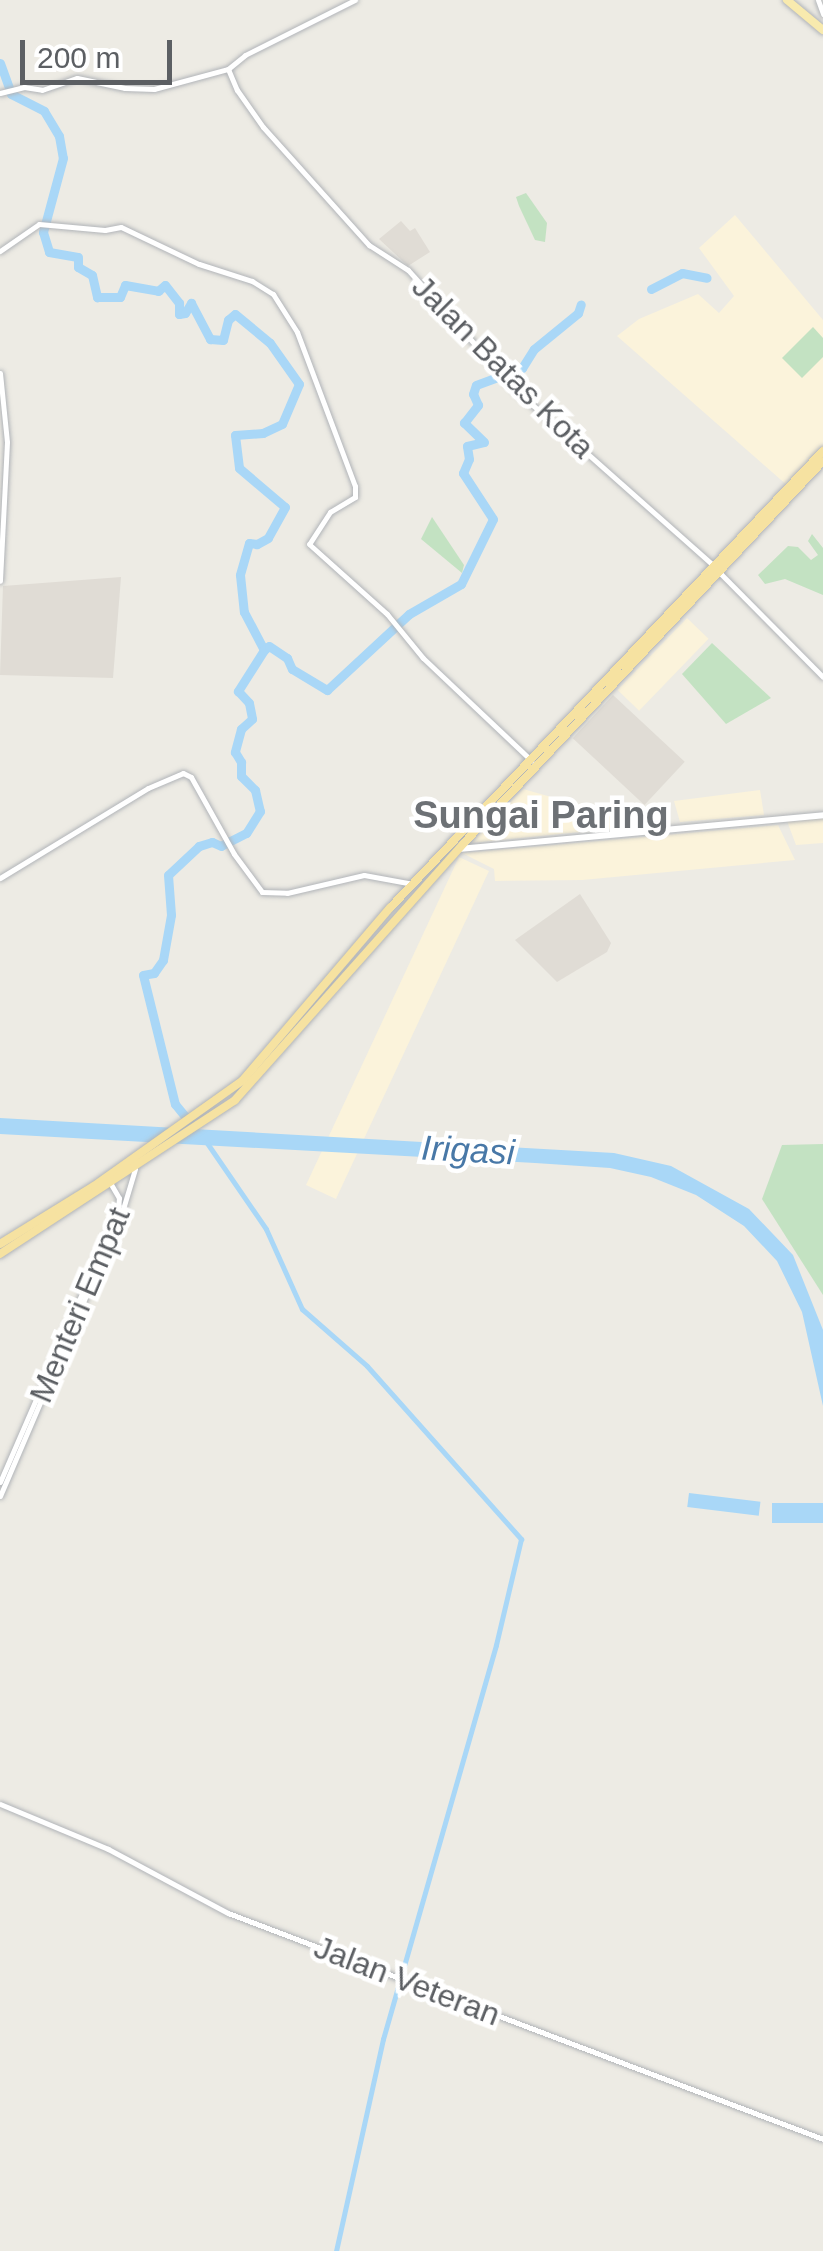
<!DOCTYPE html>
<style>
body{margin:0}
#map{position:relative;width:823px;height:2251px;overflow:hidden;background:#edebe4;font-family:Arial,sans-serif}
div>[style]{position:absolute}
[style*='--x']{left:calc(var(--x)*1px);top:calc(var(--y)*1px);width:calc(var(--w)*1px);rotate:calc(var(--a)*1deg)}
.commercial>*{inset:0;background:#fbf3db;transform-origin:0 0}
.education>*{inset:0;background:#e0dcd5;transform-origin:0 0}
.green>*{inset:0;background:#c3e2c2}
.water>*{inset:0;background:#a9d7f7;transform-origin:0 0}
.canal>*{height:5px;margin:-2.5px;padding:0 2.5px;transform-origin:2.5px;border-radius:2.5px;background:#a9d7f7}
.river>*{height:9px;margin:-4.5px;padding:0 4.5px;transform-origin:4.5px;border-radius:4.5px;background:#a9d7f7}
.roads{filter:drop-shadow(0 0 2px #b1b4b8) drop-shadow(0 0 2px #b1b4b8)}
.tertiary>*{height:5px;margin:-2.5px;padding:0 2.5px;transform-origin:2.5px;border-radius:2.5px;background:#fff}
.secondary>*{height:6px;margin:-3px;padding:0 3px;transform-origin:3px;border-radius:3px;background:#fff}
.primary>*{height:8px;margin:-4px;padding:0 4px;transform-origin:4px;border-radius:4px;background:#f8eaae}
.trunk>*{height:8px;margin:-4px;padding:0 4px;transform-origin:4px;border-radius:4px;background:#f6e2a1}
span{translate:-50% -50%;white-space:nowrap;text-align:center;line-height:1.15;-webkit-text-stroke:9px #fff;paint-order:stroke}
.street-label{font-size:32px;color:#5c5f63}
.water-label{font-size:35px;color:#4878a7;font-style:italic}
.quarter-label{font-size:38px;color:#6d7175;font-weight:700}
.scale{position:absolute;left:20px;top:40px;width:152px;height:45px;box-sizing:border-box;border:5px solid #5c5f63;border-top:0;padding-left:12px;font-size:30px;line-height:35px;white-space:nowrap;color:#5c5f63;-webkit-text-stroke:8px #fff;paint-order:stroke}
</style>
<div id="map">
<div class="commercial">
<div style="clip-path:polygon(735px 215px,823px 320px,823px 448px,788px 486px,617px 336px,639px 319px,698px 294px,719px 313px,734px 296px,699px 248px)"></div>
<div style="left:687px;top:618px;width:30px;height:100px;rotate:44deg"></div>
<div style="clip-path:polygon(523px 789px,650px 825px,471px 843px)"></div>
<div style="clip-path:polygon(760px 790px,764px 815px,680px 822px,674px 801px)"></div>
<div style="clip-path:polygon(823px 818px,823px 843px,796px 845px,787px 821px)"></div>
<div style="clip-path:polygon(778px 825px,795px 860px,582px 880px,495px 881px,494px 869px,462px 853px)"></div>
<div style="left:459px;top:857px;width:33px;height:362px;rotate:25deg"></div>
</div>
<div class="education">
<div style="clip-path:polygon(401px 221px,410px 231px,415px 228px,430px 252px,408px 266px,379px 239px)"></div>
<div style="clip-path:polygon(121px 577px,113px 678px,0 675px,3px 586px)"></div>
<div style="left:613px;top:695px;width:98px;height:59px;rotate:43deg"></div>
<div style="clip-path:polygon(580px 894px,611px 943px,607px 952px,557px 982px,515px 940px)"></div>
</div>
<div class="green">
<div style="clip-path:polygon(526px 193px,547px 223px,545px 242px,535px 240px,519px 206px,516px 197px)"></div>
<div style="clip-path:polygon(813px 327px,823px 338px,823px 357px,802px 378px,782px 358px)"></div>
<div style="clip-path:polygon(432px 517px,464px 565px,462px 573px,421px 539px)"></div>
<div style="clip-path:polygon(812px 534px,823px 548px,823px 595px,785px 579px,765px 584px,758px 575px,788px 546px,798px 547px,811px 560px,818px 555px,808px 541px)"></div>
<div style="clip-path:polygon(712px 643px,771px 698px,726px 724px,682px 674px)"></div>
<div style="clip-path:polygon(823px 1144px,823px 1295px,762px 1199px,782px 1145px)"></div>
</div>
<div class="water">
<div style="clip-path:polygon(0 1118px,614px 1153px,671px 1166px,749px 1209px,793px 1255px,823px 1330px,823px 1406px,802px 1312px,777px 1261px,744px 1226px,696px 1195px,651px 1177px,610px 1168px,535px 1163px,0 1134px)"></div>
<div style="left:689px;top:1493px;width:72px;height:14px;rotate:7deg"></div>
<div style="left:823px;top:1503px;width:20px;height:51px;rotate:90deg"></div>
</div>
<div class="canal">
<div style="--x:207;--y:1143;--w:104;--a:55.5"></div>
<div style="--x:266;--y:1229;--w:88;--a:65.8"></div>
<div style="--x:302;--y:1309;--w:86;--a:41.2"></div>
<div style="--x:367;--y:1366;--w:232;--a:48.3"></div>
<div style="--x:521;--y:1539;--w:109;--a:103.3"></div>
<div style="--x:496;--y:1645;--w:410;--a:106"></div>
<div style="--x:383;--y:2039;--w:217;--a:102.5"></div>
</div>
<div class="river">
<div style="--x:0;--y:63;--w:33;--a:70"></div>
<div style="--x:11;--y:94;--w:37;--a:27"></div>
<div style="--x:44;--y:111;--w:29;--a:59"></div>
<div style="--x:59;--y:136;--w:22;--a:80"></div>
<div style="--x:63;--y:158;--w:77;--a:105.1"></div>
<div style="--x:43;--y:232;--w:21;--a:73"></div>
<div style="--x:49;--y:252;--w:29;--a:10"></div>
<div style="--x:78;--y:257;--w:10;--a:90"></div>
<div style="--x:78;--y:267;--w:16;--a:30"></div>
<div style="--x:92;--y:275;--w:23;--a:77"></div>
<div style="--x:97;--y:297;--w:23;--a:0"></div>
<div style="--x:120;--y:297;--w:13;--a:-67"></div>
<div style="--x:125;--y:285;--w:34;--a:10"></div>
<div style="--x:158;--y:291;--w:9;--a:-41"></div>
<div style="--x:165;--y:285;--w:23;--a:52"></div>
<div style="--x:179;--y:303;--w:11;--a:90"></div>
<div style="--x:179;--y:314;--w:6;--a:-9"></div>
<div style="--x:185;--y:313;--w:12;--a:-59"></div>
<div style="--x:191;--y:303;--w:41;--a:62.2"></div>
<div style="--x:210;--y:339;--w:13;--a:4"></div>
<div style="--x:223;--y:340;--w:21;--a:-76"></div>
<div style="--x:228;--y:320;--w:9;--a:-41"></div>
<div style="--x:235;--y:314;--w:45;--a:39.6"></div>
<div style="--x:270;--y:343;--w:50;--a:54.7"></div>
<div style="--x:299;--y:384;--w:43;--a:113"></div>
<div style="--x:282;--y:424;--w:21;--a:155"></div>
<div style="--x:263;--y:433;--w:28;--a:176"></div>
<div style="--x:235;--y:435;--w:33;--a:83"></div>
<div style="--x:239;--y:468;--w:60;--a:40.3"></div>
<div style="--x:285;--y:507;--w:35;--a:119"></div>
<div style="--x:268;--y:538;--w:13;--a:151"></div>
<div style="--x:257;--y:544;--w:8;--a:-173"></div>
<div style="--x:249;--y:543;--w:33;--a:106"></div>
<div style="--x:240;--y:575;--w:37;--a:84"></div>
<div style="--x:244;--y:612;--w:43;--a:62.2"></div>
<div style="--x:264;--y:650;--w:49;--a:122.4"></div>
<div style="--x:238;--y:691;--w:16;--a:47"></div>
<div style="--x:249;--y:703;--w:16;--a:79"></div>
<div style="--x:252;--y:719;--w:15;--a:138"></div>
<div style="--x:241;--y:729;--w:24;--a:105"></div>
<div style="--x:235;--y:752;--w:12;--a:59"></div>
<div style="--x:241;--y:762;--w:14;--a:90"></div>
<div style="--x:241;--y:776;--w:20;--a:45"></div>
<div style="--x:255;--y:790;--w:22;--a:77"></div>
<div style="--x:260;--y:811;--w:26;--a:122"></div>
<div style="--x:246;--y:833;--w:28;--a:153"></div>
<div style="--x:221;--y:846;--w:10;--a:-156"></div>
<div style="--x:212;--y:842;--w:14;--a:163"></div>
<div style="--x:199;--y:846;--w:42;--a:136.9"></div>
<div style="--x:168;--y:875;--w:40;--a:85.7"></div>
<div style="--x:171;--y:915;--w:46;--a:100.1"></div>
<div style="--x:163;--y:960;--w:16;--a:125"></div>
<div style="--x:154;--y:973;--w:11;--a:170"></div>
<div style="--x:143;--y:975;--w:133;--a:76.1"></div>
<div style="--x:175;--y:1104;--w:26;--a:51"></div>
<div style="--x:651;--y:289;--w:35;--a:-27"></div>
<div style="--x:682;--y:273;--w:25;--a:11"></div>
<div style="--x:264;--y:650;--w:6;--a:-39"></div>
<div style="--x:269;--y:646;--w:22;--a:34"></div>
<div style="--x:287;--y:658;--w:12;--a:66"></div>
<div style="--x:292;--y:669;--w:41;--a:31"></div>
<div style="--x:327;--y:690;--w:112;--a:-42.8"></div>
<div style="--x:409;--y:614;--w:60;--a:-30"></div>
<div style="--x:461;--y:584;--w:72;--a:-63.8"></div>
<div style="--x:493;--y:519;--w:55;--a:-123.1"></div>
<div style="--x:463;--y:473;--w:15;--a:-67"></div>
<div style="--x:469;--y:459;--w:13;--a:-99"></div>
<div style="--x:467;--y:446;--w:17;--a:-13"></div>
<div style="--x:484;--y:442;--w:28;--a:-136"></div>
<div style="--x:464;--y:423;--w:23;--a:-52"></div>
<div style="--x:478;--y:405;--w:12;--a:-114"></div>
<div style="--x:473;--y:394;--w:9;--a:-72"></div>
<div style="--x:476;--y:385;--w:49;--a:-20.3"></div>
<div style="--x:522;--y:368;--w:22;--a:-58"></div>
<div style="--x:534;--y:349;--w:57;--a:-39.3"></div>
<div style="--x:578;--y:313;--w:9;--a:-72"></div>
</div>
<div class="roads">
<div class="tertiary">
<div style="--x:818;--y:0;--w:15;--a:70"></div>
<div style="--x:228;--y:69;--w:23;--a:67"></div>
<div style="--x:237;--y:90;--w:45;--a:54.9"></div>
<div style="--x:263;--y:127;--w:159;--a:48.1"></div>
<div style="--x:369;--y:245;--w:46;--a:32.7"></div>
<div style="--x:408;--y:270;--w:164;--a:48"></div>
<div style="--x:518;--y:392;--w:261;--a:41.6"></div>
<div style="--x:0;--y:93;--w:25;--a:-14"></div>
<div style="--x:24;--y:87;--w:18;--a:9"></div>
<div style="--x:42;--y:90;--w:37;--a:-19"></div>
<div style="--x:77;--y:78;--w:49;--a:11.8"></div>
<div style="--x:125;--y:88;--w:29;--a:2"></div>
<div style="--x:154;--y:89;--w:77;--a:-15.1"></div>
<div style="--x:228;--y:69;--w:22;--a:-39"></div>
<div style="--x:245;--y:55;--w:123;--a:-26.6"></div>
<div style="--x:0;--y:251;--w:47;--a:-34.7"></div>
<div style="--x:39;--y:224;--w:66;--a:5.2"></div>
<div style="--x:105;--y:230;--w:16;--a:-11"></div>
<div style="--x:121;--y:227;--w:86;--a:25.4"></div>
<div style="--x:199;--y:264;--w:56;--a:17.8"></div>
<div style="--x:252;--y:281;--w:25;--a:32"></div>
<div style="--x:273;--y:294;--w:45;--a:57.7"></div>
<div style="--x:297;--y:332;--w:165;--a:69.4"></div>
<div style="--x:355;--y:486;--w:11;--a:90"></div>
<div style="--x:355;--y:497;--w:29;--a:149"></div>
<div style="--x:330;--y:512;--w:38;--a:123"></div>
<div style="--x:309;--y:544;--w:105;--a:41.9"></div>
<div style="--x:387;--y:614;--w:57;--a:50.7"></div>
<div style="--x:423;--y:658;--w:149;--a:43.4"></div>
<div style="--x:0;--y:373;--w:69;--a:84.2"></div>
<div style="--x:7;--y:442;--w:139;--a:92.9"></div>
<div style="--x:720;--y:573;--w:146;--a:45.3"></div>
<div style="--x:0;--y:878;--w:173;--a:-31.3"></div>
<div style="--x:148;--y:788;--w:38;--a:-23"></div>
<div style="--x:183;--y:773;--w:9;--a:27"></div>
<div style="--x:191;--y:777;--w:88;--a:60.8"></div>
<div style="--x:234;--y:854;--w:47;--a:53.6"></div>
<div style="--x:262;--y:892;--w:25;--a:2"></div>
<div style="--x:287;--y:893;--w:79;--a:-13.2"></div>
<div style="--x:364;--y:875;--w:50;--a:10.4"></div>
<div style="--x:0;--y:1482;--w:296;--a:-66.5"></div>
<div style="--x:118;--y:1211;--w:13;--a:-86"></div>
<div style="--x:119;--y:1198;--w:16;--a:-120"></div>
<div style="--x:0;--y:1496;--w:312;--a:-66.8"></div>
<div style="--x:123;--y:1209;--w:42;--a:-73.3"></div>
<div style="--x:0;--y:1804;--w:117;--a:22.6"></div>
<div style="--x:108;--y:1849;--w:136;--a:28.1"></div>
<div style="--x:228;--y:1913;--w:636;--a:20.8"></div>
</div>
<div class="secondary">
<div style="--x:459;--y:849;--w:366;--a:-5.3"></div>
</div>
<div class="primary">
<div style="--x:787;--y:0;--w:47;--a:39.8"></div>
</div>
<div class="trunk">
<div style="--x:0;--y:1244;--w:110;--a:-31.7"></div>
<div style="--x:94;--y:1186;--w:181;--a:-35.4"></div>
<div style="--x:242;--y:1081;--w:228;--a:-49.5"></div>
<div style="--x:390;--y:908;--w:630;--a:-46.54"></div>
<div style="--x:0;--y:1254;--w:281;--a:-33.2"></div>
<div style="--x:235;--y:1100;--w:343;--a:-48.3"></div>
<div style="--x:463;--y:844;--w:526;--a:-46.77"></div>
</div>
</div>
<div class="street-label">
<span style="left:503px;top:367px;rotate:45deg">Jalan Batas Kota</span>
<span style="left:80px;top:1305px;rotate:-67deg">Menteri Empat</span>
<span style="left:407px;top:1981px;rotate:21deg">Jalan Veteran</span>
</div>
<div class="water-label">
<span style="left:468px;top:1150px;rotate:3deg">Irigasi</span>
</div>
<div class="quarter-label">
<span style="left:541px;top:816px">Sungai Paring</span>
</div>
<div class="scale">200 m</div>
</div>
